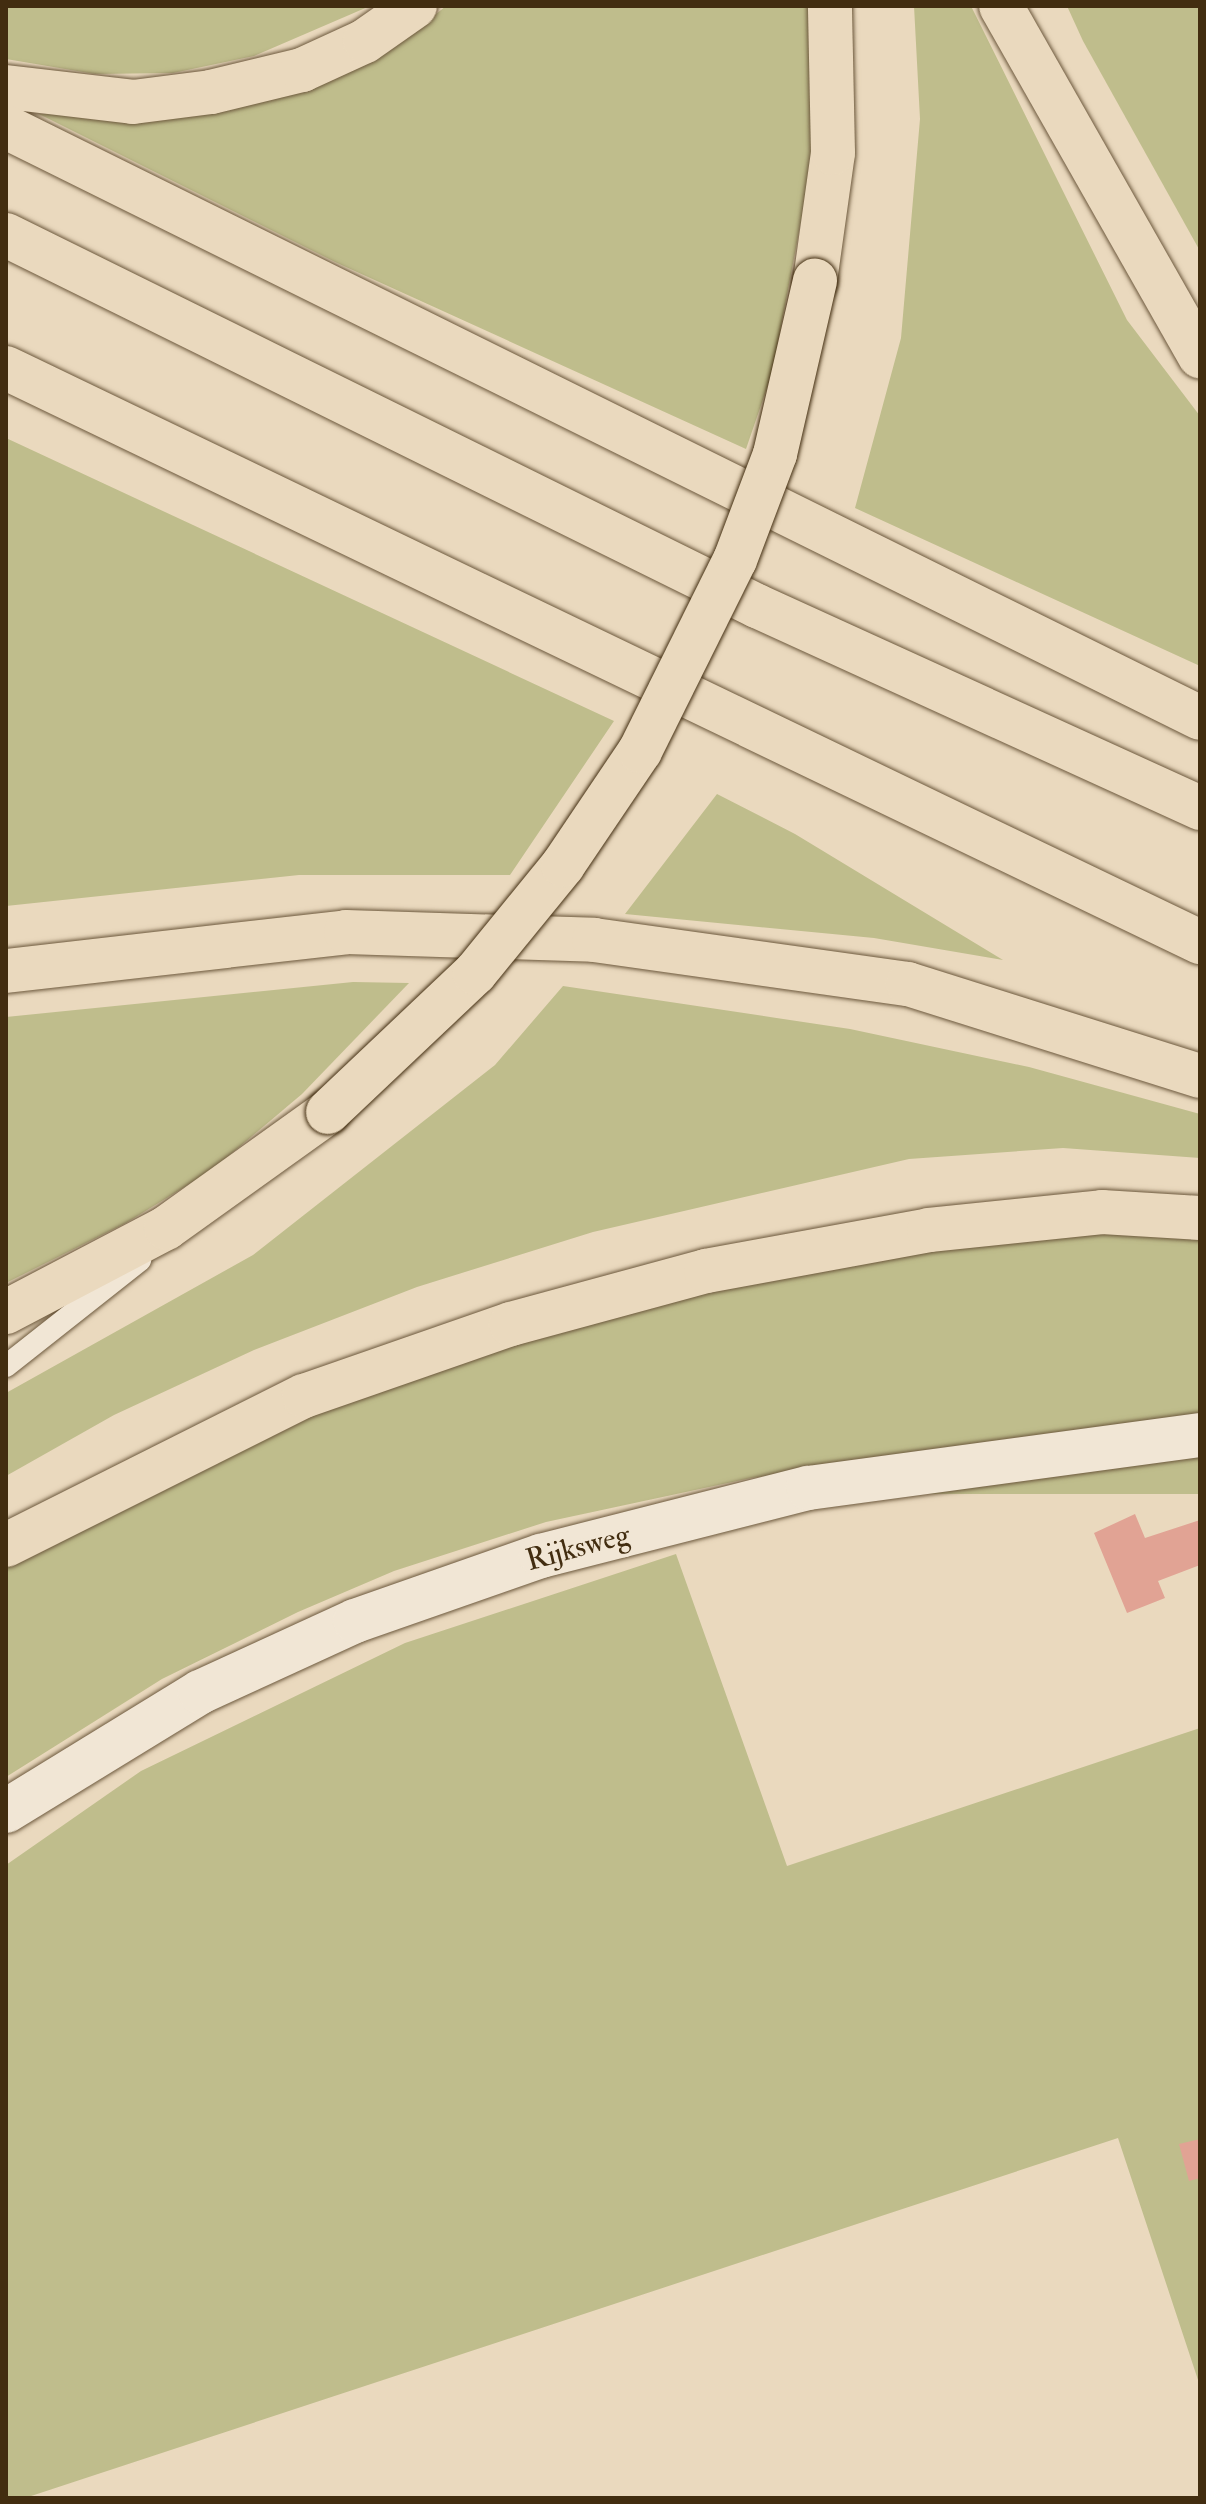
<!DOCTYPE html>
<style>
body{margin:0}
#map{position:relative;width:1206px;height:2504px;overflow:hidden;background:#ead9be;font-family:"IM FELL Double Pica",serif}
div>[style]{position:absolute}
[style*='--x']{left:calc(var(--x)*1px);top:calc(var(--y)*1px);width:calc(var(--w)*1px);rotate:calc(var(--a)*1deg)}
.green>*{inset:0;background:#bfbd8c}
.building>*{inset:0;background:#e1a394}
.roads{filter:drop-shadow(0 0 2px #6c583c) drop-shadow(0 0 2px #6c583c)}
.service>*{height:22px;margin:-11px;padding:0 11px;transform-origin:11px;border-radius:11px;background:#f1e6d5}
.minor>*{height:44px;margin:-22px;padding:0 22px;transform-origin:22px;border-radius:22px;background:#f1e6d5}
.motorway>*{height:44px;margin:-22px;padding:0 22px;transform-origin:22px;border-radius:22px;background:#ead9be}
.bridges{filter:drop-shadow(0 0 2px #422d10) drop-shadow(0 0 2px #422d10)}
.motorway-bridge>*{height:44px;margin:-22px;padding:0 22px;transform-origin:22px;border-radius:22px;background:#ead9be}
span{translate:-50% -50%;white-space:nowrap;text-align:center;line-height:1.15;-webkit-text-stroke:7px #f1e6d5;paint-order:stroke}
.street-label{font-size:30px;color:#422d10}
.frame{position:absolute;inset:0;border:8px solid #422d10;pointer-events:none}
</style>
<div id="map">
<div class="green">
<div style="clip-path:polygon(6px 6px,370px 6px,254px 56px,173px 73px,95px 74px,6px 59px)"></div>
<div style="clip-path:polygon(446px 6px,810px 6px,812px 164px,772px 373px,746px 449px,335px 262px,39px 114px,107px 115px,401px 42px)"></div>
<div style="clip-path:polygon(914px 6px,971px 6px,1127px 320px,1200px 416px,1200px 666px,855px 508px,901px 338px,920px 119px)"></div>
<div style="clip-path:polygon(1067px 6px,1200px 6px,1200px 251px,1083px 41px)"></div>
<div style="clip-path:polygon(6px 438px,614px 721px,510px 875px,299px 875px,6px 906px)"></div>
<div style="clip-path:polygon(717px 794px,795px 834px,1003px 960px,874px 938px,625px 914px)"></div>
<div style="clip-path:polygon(353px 982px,409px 983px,302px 1094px,212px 1170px,126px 1223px,6px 1283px,6px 1017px)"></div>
<div style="clip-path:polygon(563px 986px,850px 1029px,1029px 1067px,1200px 1114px,1200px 1158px,1063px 1148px,909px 1159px,593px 1232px,417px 1287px,254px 1350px,114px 1415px,6px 1476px,6px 1393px,253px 1255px,495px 1065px)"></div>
<div style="clip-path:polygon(1200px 1214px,1200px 1421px,751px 1478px,546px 1522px,394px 1571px,298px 1612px,162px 1679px,6px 1777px,6px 1563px,294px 1410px,796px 1254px)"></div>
<div style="clip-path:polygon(1200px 1456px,1200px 1494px,872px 1494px)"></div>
<div style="clip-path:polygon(676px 1554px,787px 1866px,1200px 1728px,1200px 2386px,1118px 2138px,25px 2498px,6px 2498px,6px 1865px,141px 1771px,405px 1643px)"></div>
</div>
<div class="building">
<div style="clip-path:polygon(1135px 1514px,1145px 1538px,1200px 1520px,1200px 1565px,1158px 1581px,1165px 1598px,1127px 1613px,1094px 1533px)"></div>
<div style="clip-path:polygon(1200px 2139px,1200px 2178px,1189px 2181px,1179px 2144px)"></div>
</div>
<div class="roads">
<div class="service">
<div style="--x:6;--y:1366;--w:171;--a:-38.3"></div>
</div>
<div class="minor">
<div style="--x:6;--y:1811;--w:228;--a:-31.5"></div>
<div style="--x:200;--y:1692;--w:170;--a:-24.6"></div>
<div style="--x:355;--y:1621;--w:197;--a:-19.3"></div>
<div style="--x:541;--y:1556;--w:276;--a:-14.3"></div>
<div style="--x:808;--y:1488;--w:396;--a:-7.7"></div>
</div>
<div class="motorway">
<div style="--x:1001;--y:6;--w:403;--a:60.4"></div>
<div style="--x:6;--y:87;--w:128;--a:6.7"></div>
<div style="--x:133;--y:102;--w:79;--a:-7.3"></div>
<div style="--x:211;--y:92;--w:94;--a:-13.6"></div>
<div style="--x:302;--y:70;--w:69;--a:-24.7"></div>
<div style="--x:365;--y:41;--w:61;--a:-35"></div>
<div style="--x:6;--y:127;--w:1332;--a:26.33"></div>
<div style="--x:6;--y:235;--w:838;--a:26.29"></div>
<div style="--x:757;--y:606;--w:487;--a:24.5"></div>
<div style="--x:815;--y:281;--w:129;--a:-82"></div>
<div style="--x:833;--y:153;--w:147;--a:-91.2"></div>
<div style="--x:6;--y:368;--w:1325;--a:25.68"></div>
<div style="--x:6;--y:971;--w:342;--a:-6.5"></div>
<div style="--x:346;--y:932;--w:248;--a:1.8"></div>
<div style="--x:594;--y:940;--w:317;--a:8"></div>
<div style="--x:908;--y:984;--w:306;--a:17.5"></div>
<div style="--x:6;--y:1312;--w:181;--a:-27.7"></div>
<div style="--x:166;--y:1228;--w:199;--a:-35.6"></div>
<div style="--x:6;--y:1545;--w:333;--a:-26.6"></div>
<div style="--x:304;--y:1396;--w:219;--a:-19.2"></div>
<div style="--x:511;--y:1324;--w:202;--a:-15.2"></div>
<div style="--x:706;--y:1271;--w:227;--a:-10.4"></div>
<div style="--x:929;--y:1230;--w:174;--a:-5.9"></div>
<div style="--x:1102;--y:1212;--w:98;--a:3.5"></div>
</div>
</div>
<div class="bridges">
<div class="motorway-bridge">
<div style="--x:328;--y:1112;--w:202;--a:-43.4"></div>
<div style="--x:475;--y:973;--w:139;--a:-50.8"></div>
<div style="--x:563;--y:865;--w:138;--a:-56"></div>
<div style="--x:640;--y:751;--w:213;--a:-63.6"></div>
<div style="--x:735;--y:560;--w:113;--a:-69.3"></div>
<div style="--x:775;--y:454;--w:178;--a:-77"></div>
</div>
</div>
<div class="street-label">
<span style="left:578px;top:1548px;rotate:-15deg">Rijksweg</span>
</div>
<div class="frame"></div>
</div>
